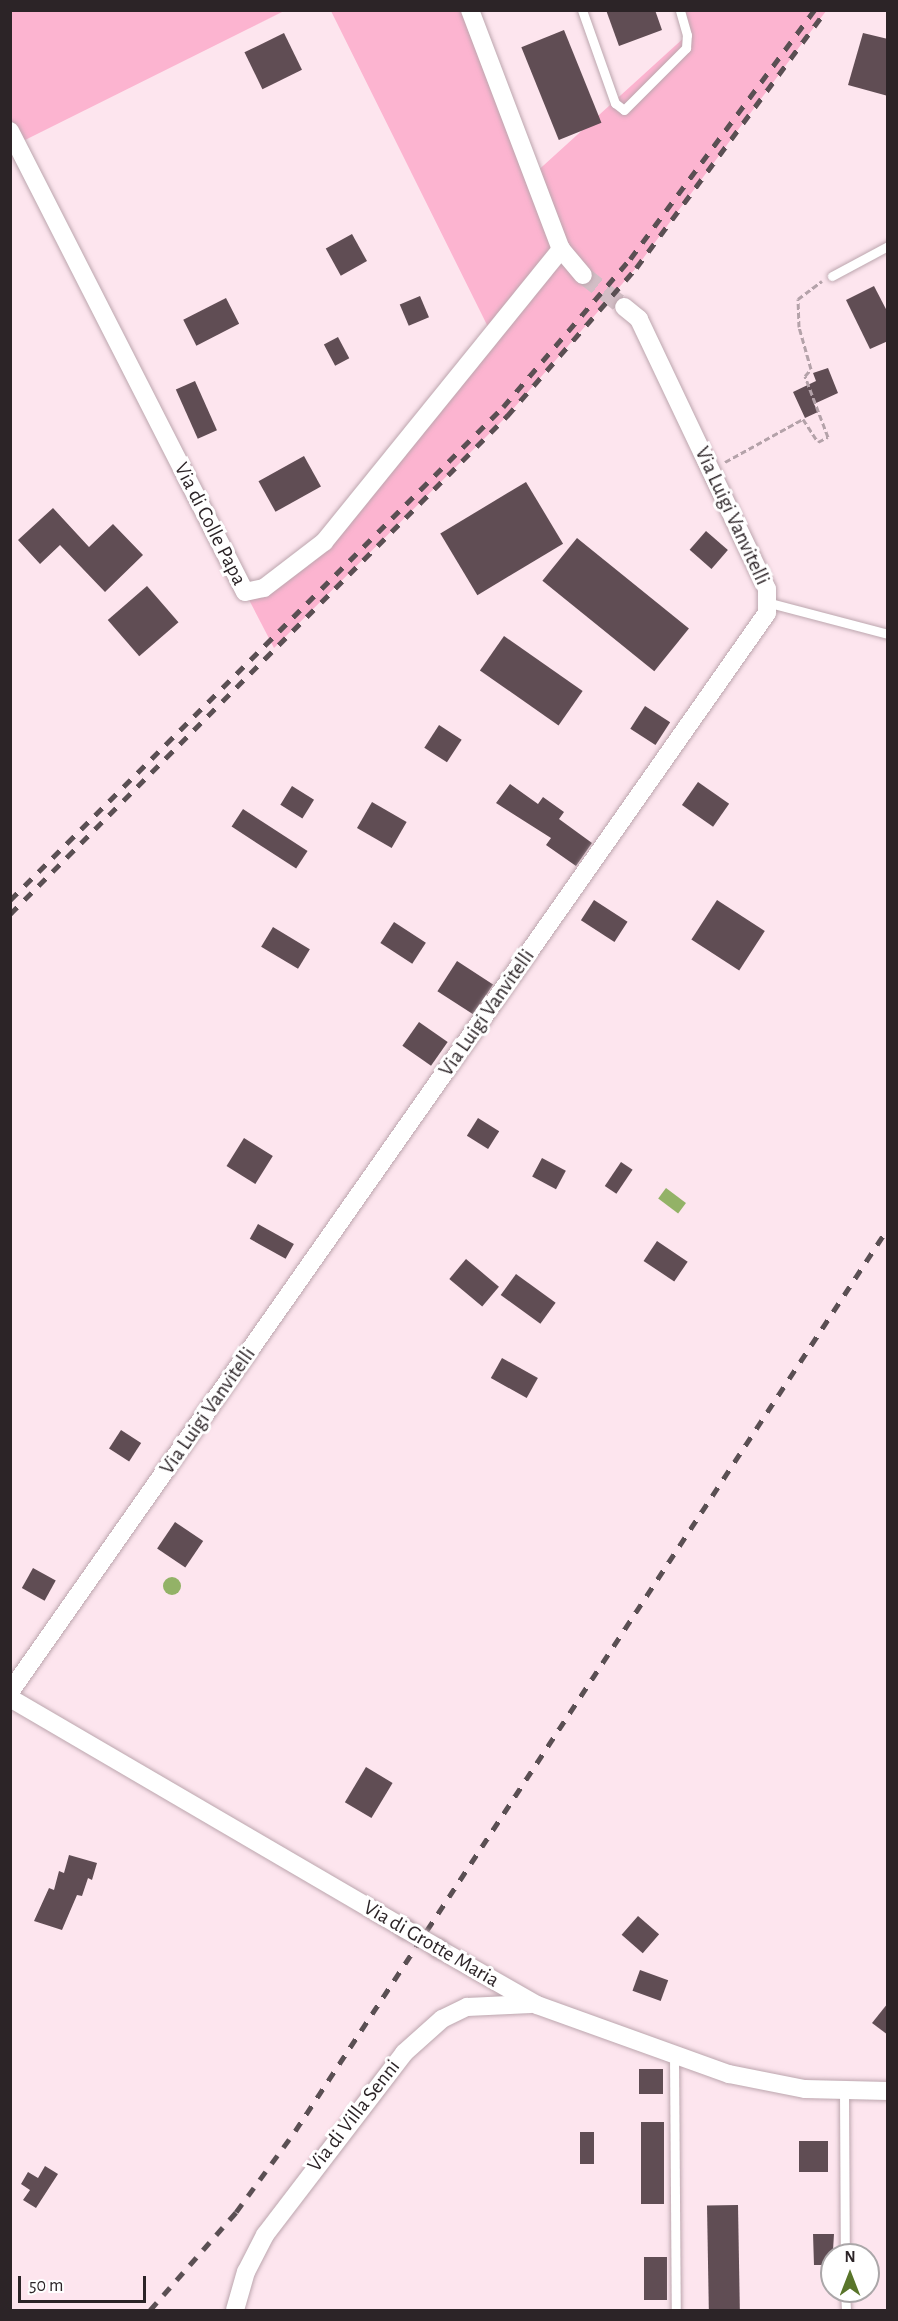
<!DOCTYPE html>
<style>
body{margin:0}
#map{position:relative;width:898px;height:2321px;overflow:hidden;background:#fde5ee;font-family:"Alegreya Sans",sans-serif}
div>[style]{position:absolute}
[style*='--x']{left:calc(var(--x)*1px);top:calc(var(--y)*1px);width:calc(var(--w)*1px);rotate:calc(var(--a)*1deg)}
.green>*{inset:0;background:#fcb4d0}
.water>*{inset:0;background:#93b267;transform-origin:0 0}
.round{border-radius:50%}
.building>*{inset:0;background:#604d54;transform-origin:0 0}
.minor-tunnel>*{height:18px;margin-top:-9px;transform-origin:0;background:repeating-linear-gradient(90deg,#d3bec6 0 18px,transparent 0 27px)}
.path>*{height:3px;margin-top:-1.5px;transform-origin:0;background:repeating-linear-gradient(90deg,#b4a2a9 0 6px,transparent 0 9px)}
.roads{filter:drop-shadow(0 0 2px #bca6ae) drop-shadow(0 0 2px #bca6ae)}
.service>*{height:9px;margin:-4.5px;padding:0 4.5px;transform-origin:4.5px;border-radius:4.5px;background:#fff}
.minor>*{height:18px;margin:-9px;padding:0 9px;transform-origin:9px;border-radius:9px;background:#fff}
.rail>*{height:4.5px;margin-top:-2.25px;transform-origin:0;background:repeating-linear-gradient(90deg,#5a4f53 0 10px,transparent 0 20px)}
.bridges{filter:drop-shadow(0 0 2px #bca6ae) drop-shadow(0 0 2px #bca6ae)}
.minor-bridge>*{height:18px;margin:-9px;padding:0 9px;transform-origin:9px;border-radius:9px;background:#fff}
span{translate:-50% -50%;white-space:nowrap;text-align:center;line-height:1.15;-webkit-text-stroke:6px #fff;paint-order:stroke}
.street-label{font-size:21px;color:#2c2427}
.frame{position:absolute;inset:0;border:12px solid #2c2427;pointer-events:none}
.north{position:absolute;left:820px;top:2243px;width:60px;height:60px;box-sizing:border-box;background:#fff;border:2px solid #aba7a9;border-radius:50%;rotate:0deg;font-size:16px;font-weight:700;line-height:24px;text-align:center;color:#2c2427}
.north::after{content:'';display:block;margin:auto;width:21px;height:27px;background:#59752a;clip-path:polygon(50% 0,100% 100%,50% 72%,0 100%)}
.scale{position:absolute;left:18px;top:2276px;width:128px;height:27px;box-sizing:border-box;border:3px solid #2c2427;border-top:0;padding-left:8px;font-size:18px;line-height:21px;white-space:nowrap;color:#2c2427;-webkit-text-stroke:4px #fff;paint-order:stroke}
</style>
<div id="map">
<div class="green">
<div style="clip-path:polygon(11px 11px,284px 11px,17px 144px,11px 131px)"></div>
<div style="clip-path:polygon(331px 11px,470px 11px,533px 175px,687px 35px,677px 11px,826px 11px,636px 268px,507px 416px,274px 648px,245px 592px,324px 542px,492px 335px)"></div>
</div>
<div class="water">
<div style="left:666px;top:1188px;width:25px;height:13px;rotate:37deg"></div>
<div class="round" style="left:163px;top:1577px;width:18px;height:18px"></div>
</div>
<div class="building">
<div style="clip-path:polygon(606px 10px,655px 10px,662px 30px,619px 46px)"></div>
<div style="left:564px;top:30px;width:100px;height:46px;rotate:68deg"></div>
<div style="left:284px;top:33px;width:41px;height:44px;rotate:64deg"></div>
<div style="clip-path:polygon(863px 33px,888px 39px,888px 96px,848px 85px)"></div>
<div style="left:352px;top:234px;width:31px;height:30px;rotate:61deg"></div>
<div style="clip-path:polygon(874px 286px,888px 313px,888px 341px,870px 349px,846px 300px)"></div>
<div style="left:420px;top:296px;width:23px;height:22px;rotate:67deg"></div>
<div style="left:226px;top:298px;width:29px;height:48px;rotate:63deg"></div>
<div style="left:338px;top:337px;width:24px;height:16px;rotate:62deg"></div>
<div style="clip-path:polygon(828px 368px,838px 393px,814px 404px,818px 412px,805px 418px,793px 392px,816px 381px,813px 373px)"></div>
<div style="left:195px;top:381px;width:54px;height:21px;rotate:66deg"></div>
<div style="left:304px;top:456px;width:35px;height:52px;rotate:61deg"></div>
<div style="left:526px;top:482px;width:72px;height:100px;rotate:59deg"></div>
<div style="clip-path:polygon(53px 508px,89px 547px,113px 524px,143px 555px,105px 592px,60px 545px,40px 564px,18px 540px)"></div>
<div style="left:706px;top:531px;width:29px;height:25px;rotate:41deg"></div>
<div style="left:577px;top:538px;width:144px;height:55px;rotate:39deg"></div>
<div style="left:147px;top:586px;width:48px;height:52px;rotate:49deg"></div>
<div style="left:504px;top:636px;width:96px;height:42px;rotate:35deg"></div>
<div style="left:645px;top:706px;width:30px;height:27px;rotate:33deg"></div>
<div style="left:439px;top:725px;width:27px;height:27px;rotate:33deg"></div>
<div style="left:698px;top:782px;width:38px;height:28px;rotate:35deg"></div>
<div style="clip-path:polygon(510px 784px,538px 804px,543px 797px,564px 812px,559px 819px,592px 843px,576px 866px,546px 845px,551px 838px,496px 803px)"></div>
<div style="left:292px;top:786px;width:26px;height:22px;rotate:32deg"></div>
<div style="left:372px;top:802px;width:40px;height:30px;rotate:30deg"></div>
<div style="left:243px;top:809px;width:77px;height:21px;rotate:33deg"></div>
<div style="left:594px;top:900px;width:40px;height:24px;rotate:33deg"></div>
<div style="left:717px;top:900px;width:57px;height:47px;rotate:33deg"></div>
<div style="left:394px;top:922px;width:38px;height:25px;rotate:33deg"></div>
<div style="left:273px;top:927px;width:43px;height:23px;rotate:31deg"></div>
<div style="left:457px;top:961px;width:43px;height:36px;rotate:33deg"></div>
<div style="left:419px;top:1022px;width:35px;height:29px;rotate:35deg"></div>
<div style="left:478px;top:1118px;width:25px;height:21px;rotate:32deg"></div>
<div style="left:244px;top:1138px;width:34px;height:33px;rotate:32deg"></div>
<div style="left:542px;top:1158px;width:27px;height:21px;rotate:28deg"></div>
<div style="left:621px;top:1162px;width:14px;height:29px;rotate:34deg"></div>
<div style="left:258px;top:1224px;width:41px;height:17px;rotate:29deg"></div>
<div style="left:657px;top:1241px;width:37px;height:24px;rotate:34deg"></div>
<div style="left:466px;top:1259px;width:43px;height:26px;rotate:40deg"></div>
<div style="left:516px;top:1274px;width:49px;height:26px;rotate:36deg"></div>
<div style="left:502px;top:1358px;width:41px;height:23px;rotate:29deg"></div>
<div style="left:121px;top:1430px;width:24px;height:22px;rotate:33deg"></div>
<div style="left:175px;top:1522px;width:34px;height:32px;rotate:34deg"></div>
<div style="left:33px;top:1568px;width:26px;height:23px;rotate:29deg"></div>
<div style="left:366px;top:1767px;width:31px;height:41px;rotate:31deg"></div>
<div style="clip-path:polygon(69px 1855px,97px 1863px,92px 1880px,88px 1878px,82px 1896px,77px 1895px,62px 1930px,34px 1921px,49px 1888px,54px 1890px,59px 1871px,64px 1873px)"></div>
<div style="left:638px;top:1916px;width:28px;height:25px;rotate:41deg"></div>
<div style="left:640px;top:1970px;width:30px;height:22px;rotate:20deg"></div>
<div style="clip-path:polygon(888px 2003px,888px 2035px,872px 2023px)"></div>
<div style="left:639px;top:2069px;width:24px;height:25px"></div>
<div style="left:641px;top:2122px;width:23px;height:82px"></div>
<div style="left:580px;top:2132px;width:14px;height:32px"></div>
<div style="left:799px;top:2141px;width:29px;height:31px"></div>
<div style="clip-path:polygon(45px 2166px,58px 2174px,36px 2208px,23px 2200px,30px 2190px,21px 2184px,28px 2172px,38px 2178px)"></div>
<div style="left:738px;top:2205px;width:105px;height:31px;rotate:89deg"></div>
<div style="clip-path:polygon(813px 2234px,834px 2234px,832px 2265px,814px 2265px)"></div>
<div style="left:644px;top:2257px;width:23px;height:43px"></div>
</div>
<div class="minor-tunnel">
<div style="--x:583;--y:275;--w:52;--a:38"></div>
</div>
<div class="path">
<div style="--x:725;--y:462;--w:89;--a:-28.9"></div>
<div style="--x:803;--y:419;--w:27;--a:57"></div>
<div style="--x:818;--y:442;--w:11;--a:-27"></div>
<div style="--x:828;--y:437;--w:65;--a:-110.7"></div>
<div style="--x:805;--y:376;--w:9;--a:-49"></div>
<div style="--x:811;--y:369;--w:44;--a:-105.9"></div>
<div style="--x:799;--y:327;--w:28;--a:-92"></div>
<div style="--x:798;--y:299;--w:30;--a:-37"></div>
</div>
<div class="roads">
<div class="service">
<div style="--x:582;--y:10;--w:99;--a:70.5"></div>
<div style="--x:615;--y:103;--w:11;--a:38"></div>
<div style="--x:624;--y:110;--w:88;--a:-45"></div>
<div style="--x:686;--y:48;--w:13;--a:-86"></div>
<div style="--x:687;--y:35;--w:26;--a:-106"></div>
<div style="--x:832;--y:276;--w:64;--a:-28.2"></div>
<div style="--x:770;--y:603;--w:122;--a:14.7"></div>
<div style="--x:674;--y:2055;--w:255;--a:89.6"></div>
<div style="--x:844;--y:2091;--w:164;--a:89.7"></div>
<div style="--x:845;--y:2291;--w:19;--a:87"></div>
</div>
<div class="minor">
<div style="--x:470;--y:10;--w:256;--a:69.2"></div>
<div style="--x:561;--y:249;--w:34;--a:50"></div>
<div style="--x:10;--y:131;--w:517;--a:62.99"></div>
<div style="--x:245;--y:592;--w:19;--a:-12"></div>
<div style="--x:264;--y:588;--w:76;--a:-37.5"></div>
<div style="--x:324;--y:542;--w:377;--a:-51"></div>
<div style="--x:10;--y:1692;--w:1318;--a:-54.95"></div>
<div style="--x:767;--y:613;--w:24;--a:-90"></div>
<div style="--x:767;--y:589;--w:299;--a:-115.4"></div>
<div style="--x:639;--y:319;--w:19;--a:-141"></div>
<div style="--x:10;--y:1698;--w:458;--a:30.3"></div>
<div style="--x:439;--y:1949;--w:113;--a:29.7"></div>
<div style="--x:537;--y:2005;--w:204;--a:19.8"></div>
<div style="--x:729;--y:2074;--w:77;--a:11.2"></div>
<div style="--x:805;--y:2089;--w:83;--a:1.4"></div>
<div style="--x:235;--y:2310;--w:40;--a:-74"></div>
<div style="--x:246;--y:2272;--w:42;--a:-62.8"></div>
<div style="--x:265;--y:2235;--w:229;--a:-52.6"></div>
<div style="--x:404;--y:2053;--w:51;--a:-41.8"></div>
<div style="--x:442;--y:2019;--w:28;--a:-26"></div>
<div style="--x:467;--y:2007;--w:64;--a:-2.7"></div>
</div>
</div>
<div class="rail">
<div style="--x:10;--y:900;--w:697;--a:-45"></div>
<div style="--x:503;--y:407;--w:195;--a:-49.4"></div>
<div style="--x:630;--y:259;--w:310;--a:-53.5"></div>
<div style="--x:10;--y:914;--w:704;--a:-45.06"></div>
<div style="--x:507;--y:416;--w:196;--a:-48.9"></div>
<div style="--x:636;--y:268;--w:320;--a:-53.6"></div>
<div style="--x:150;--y:2310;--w:130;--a:-48.7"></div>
<div style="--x:236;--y:2212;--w:100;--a:-53.9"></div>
<div style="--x:295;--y:2131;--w:1080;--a:-56.71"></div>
</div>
<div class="bridges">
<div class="minor-bridge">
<div style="--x:405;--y:1929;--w:39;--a:30"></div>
</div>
</div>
<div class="street-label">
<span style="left:732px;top:516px;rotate:65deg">Via Luigi Vanvitelli</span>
<span style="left:210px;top:524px;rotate:63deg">Via di Colle Papa</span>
<span style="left:487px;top:1013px;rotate:-55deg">Via Luigi Vanvitelli</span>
<span style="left:208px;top:1411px;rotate:-55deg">Via Luigi Vanvitelli</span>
<span style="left:431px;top:1944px;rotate:30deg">Via di Grotte Maria</span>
<span style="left:354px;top:2116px;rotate:-52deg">Via di Villa Senni</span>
</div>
<div class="frame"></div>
<div class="north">N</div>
<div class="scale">50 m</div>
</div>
